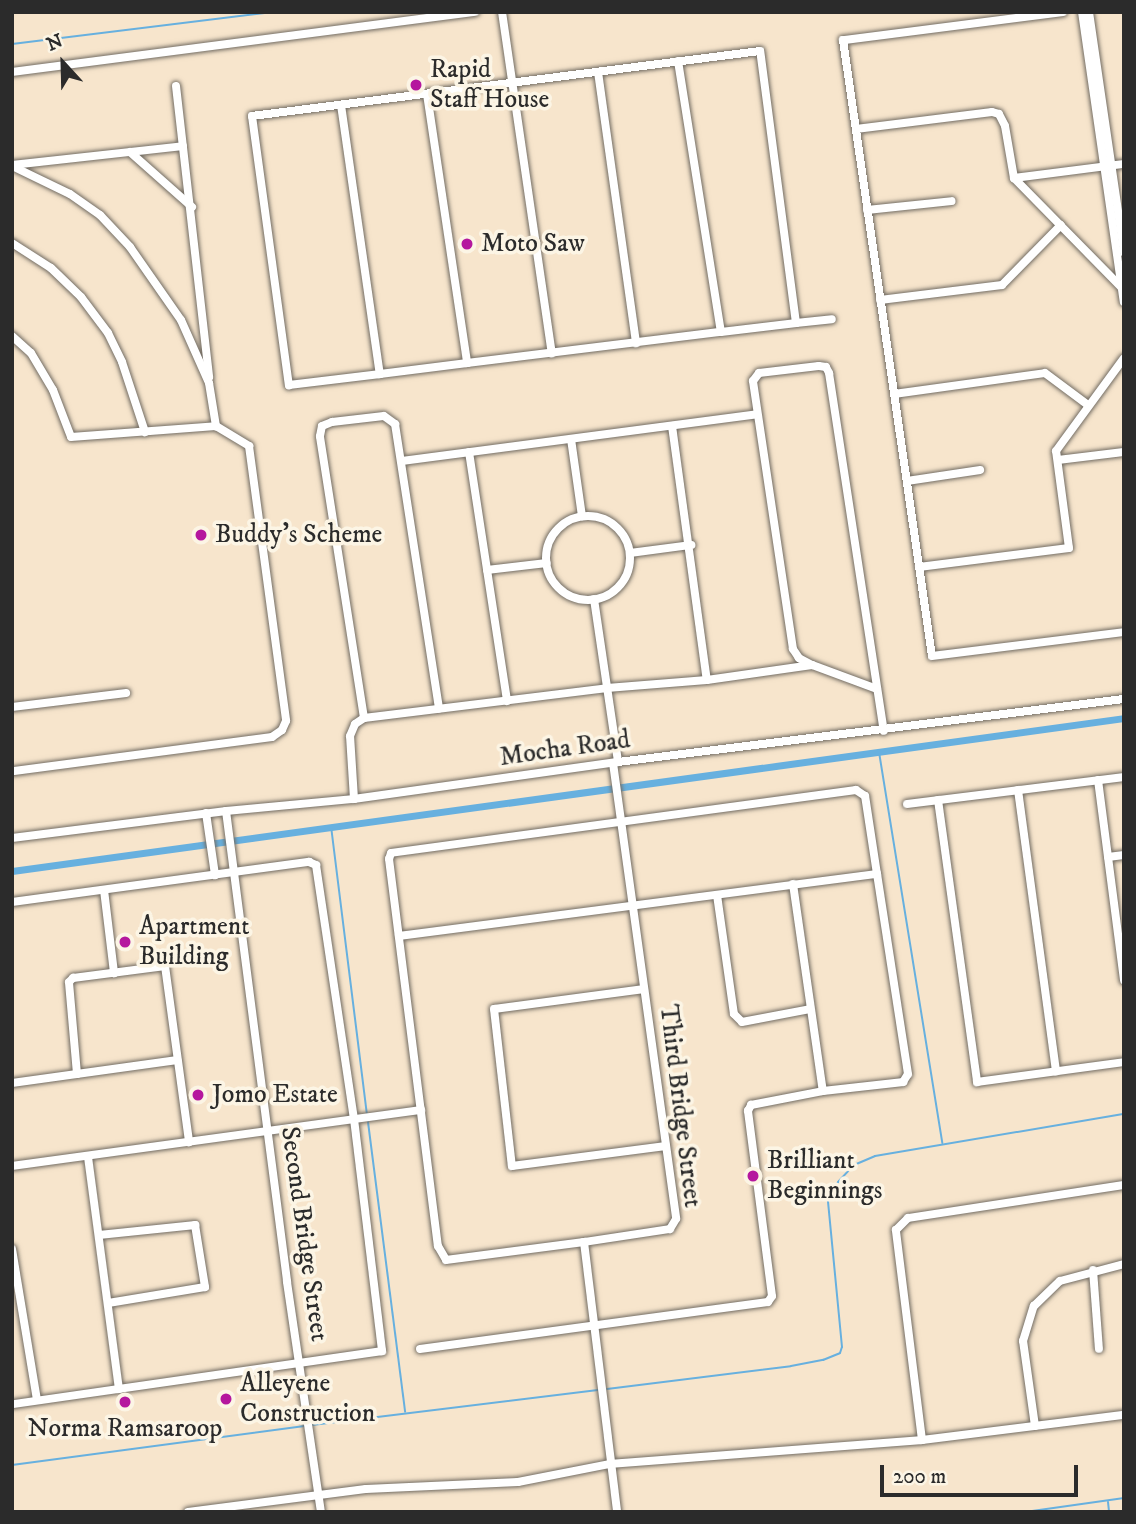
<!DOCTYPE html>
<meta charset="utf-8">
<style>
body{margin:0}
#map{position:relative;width:1136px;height:1524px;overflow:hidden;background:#f7e5cc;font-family:"IM FELL DW Pica",serif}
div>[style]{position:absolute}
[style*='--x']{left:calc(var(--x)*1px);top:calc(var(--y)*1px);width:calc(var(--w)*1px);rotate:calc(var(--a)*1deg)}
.stream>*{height:2px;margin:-1px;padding:0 1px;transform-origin:1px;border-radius:1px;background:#67b0df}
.canal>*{height:7px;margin:-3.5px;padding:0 3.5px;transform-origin:3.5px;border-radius:3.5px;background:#67b0df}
.roads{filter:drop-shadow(0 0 2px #726c63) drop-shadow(0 0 2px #726c63)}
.minor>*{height:8px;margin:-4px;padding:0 4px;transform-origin:4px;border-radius:4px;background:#fff}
.minor>.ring{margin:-4px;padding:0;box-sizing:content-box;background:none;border:8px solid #fff;border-radius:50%}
.dots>*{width:19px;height:19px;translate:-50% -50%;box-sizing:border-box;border:4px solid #fcf5e5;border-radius:50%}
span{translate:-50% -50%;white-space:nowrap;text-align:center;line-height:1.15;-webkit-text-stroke:7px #fcf5e5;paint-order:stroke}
.poi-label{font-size:26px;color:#2b2b2b}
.left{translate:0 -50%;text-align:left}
.street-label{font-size:26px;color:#2b2b2b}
.frame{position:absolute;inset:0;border:14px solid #2b2b2b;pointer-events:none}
.north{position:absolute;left:28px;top:28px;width:70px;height:70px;-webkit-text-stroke:5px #fcf5e5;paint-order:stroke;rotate:338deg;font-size:19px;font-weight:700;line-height:28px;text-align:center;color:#2b2b2b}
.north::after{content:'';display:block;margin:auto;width:24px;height:32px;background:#2b2b2b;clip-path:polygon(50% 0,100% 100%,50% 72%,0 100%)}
.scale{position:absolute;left:880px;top:1465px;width:198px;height:32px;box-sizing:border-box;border:4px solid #2b2b2b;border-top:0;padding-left:9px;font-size:21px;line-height:24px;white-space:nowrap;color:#2b2b2b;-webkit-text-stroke:5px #fcf5e5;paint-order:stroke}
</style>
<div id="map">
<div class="stream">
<div style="--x:12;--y:44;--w:261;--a:-7"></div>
<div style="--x:879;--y:752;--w:396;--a:80.8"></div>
<div style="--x:331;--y:826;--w:289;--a:82.9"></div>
<div style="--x:368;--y:1122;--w:292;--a:82.7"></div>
<div style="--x:607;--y:1389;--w:185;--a:-7.1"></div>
<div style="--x:791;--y:1366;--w:33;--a:-11"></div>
<div style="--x:823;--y:1360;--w:18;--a:-22"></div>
<div style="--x:840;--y:1353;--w:6;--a:-72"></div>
<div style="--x:842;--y:1347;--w:147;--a:-95.5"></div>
<div style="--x:828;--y:1201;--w:21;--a:-62"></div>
<div style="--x:838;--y:1182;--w:23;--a:-47"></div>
<div style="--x:854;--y:1165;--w:23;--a:-23"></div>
<div style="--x:875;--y:1156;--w:253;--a:-9.6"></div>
<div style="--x:312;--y:1425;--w:288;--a:-7"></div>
<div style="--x:12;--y:1465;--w:297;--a:-7.6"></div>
<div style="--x:1108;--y:1502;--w:10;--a:84"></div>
<div style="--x:1025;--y:1512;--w:100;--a:-8"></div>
</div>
<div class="canal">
<div style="--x:12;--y:871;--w:1122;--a:-7.83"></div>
</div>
<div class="roads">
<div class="minor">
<div style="--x:502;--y:12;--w:345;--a:81.7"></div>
<div style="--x:1063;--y:12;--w:222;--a:172.7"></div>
<div style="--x:843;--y:40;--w:622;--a:81.78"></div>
<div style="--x:932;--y:656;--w:193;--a:-7.1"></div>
<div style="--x:1082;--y:12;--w:293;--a:81.8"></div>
<div style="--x:1089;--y:12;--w:243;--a:81.7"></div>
<div style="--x:678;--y:61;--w:274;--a:81"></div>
<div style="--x:12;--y:72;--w:467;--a:-7.4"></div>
<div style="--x:598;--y:72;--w:274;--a:82"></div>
<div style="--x:176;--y:86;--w:293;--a:83.5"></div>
<div style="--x:427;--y:94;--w:272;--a:81.5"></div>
<div style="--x:341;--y:105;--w:272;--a:81.8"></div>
<div style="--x:856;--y:129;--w:137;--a:-7.1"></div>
<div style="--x:992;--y:112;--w:7;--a:16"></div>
<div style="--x:999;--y:114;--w:13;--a:63"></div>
<div style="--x:1005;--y:126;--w:53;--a:80.2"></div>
<div style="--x:1014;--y:178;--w:154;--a:45.5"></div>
<div style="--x:130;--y:152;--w:83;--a:41.6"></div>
<div style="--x:12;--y:165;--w:172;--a:-6.3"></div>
<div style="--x:12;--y:166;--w:64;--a:25.8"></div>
<div style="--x:70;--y:194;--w:37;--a:35"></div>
<div style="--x:100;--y:215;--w:44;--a:46.8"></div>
<div style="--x:130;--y:247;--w:89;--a:55.1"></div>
<div style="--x:181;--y:320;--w:69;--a:66"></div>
<div style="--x:209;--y:383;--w:44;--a:80.8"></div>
<div style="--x:1014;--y:178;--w:111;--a:-7.3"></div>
<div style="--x:867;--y:210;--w:85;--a:-6"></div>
<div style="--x:12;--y:243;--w:46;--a:32.7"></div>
<div style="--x:51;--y:268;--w:42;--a:44"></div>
<div style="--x:81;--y:297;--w:45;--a:53.1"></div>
<div style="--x:108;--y:333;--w:32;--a:64"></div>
<div style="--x:122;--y:362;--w:74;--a:71.8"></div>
<div style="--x:880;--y:300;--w:123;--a:-7"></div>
<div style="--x:1002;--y:285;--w:84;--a:-45.5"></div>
<div style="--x:796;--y:323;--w:274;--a:-97.5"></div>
<div style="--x:760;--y:51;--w:512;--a:172.71"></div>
<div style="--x:252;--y:116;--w:272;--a:82.2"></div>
<div style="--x:289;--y:385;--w:92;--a:-6.9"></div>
<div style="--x:380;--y:374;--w:88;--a:-7.2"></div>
<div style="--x:467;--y:363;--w:256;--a:-7"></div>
<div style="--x:721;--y:332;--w:76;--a:-6.8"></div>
<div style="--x:796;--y:323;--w:36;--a:-6"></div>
<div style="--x:12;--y:336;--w:25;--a:42"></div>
<div style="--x:31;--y:353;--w:43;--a:59.3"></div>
<div style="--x:53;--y:390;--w:50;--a:69"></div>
<div style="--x:71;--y:437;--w:145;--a:-4.3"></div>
<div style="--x:216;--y:426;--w:39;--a:31"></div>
<div style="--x:249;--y:446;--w:277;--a:82.3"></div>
<div style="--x:286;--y:721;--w:10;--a:114"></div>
<div style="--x:282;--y:730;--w:12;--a:145"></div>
<div style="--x:272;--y:737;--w:262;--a:172.5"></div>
<div style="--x:894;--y:394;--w:152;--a:-7.9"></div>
<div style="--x:1045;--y:373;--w:54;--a:36.7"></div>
<div style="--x:672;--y:426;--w:256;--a:82.2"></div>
<div style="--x:571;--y:439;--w:78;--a:81.9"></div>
<div style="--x:469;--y:452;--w:252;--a:81.3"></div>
<div style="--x:1058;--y:460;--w:66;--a:-6.9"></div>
<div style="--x:402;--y:461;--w:358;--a:-7.5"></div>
<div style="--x:907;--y:481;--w:74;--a:-8.6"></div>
<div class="ring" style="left:546px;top:516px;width:76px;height:76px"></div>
<div style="--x:630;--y:553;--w:62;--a:-7.5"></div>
<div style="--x:919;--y:567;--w:151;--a:-7.2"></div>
<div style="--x:1069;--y:548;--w:98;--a:-97.6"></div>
<div style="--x:1056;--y:451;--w:115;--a:-53.8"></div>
<div style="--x:487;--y:570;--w:60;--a:-6.7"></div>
<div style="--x:594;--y:599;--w:165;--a:81.6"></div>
<div style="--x:877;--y:689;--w:69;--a:-159.7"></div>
<div style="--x:812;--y:665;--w:15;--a:-152"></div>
<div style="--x:799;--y:658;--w:11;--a:-124"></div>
<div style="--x:793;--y:649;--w:271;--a:-98.5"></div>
<div style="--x:753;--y:381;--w:10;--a:-53"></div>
<div style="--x:759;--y:373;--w:60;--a:-6.7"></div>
<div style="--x:819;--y:366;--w:7;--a:8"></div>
<div style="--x:826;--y:367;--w:7;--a:63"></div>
<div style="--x:829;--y:373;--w:362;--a:81.3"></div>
<div style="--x:12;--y:707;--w:115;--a:-7"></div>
<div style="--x:364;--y:718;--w:285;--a:-98.9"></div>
<div style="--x:320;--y:436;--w:10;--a:-79"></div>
<div style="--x:322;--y:426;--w:11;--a:-22"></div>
<div style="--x:332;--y:422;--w:52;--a:-6.6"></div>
<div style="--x:384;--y:416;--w:14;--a:36"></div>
<div style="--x:395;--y:424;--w:288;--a:81.2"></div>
<div style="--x:613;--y:763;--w:460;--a:82.1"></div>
<div style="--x:676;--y:1219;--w:12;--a:121"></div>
<div style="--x:670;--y:1229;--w:87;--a:171.4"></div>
<div style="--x:584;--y:1242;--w:272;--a:83"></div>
<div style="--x:1098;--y:780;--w:202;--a:82.6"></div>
<div style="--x:1018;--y:790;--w:284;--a:82.3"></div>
<div style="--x:354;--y:799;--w:63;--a:-93.6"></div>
<div style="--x:350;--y:736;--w:13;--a:-67"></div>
<div style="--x:355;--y:724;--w:11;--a:-34"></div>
<div style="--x:364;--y:718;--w:245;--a:-7"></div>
<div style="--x:607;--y:688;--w:100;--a:-4.6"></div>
<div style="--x:707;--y:680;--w:106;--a:-8.1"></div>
<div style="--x:938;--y:800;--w:285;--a:82.1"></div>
<div style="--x:977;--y:1082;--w:148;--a:-7.7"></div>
<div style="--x:907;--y:804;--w:219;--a:-7.1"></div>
<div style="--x:226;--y:811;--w:475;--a:82.6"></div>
<div style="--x:287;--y:1282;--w:232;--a:81.6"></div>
<div style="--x:206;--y:813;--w:63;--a:81.7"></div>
<div style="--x:12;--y:838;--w:216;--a:-7.2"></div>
<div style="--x:226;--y:811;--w:129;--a:-5.4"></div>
<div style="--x:354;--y:799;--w:267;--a:-8"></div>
<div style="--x:618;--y:762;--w:510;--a:-7.1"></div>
<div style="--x:1108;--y:857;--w:16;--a:-7"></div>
<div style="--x:793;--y:884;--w:209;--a:81.8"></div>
<div style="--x:104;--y:890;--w:84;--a:83.1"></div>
<div style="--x:717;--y:895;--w:120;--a:81.9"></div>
<div style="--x:734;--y:1014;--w:11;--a:45"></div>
<div style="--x:742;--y:1022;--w:69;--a:-10.8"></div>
<div style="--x:12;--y:902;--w:300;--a:-7.7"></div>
<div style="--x:309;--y:862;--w:8;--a:23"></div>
<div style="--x:316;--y:865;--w:257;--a:81.5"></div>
<div style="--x:354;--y:1119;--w:234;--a:83.1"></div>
<div style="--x:382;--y:1351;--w:374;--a:171.8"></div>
<div style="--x:399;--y:936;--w:482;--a:-7.4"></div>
<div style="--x:877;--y:874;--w:79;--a:-98.7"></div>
<div style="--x:865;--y:796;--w:11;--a:-146"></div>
<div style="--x:856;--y:790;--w:469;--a:172.3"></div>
<div style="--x:391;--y:853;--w:6;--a:108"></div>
<div style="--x:389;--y:859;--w:390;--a:82.8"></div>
<div style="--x:438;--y:1246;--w:16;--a:60"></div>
<div style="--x:446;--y:1260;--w:139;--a:-7.4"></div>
<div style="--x:644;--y:989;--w:151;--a:172.4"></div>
<div style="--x:494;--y:1009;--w:158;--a:83.5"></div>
<div style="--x:512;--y:1166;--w:155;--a:-7.4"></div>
<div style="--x:77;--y:1074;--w:92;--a:-95"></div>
<div style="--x:69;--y:982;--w:6;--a:-45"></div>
<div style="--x:73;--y:978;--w:93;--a:-7.4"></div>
<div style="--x:165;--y:966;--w:178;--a:82.2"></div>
<div style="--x:12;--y:1083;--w:167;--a:-7.9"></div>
<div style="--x:88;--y:1157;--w:234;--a:82.4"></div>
<div style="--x:12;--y:1166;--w:413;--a:-7.8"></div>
<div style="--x:99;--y:1235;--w:97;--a:-5.9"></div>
<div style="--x:195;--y:1225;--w:63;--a:80.8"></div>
<div style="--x:205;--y:1287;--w:98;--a:170.6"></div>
<div style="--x:12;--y:1249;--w:153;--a:80.6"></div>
<div style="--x:1093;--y:1270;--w:79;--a:85.7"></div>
<div style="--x:420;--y:1349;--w:351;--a:-7.7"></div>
<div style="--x:768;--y:1302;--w:7;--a:-56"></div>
<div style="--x:772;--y:1296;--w:187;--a:-97.4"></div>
<div style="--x:748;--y:1111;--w:7;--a:-63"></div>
<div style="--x:751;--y:1105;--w:73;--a:-11"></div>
<div style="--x:823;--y:1091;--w:81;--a:-6.4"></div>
<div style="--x:903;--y:1082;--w:9;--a:-58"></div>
<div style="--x:908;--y:1074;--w:202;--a:-98.8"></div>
<div style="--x:1035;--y:1426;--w:86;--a:-98"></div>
<div style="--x:1023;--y:1341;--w:37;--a:-73"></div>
<div style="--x:1034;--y:1306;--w:36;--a:-44"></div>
<div style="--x:1060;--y:1281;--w:66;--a:-14.9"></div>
<div style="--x:922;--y:1440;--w:212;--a:-97.1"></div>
<div style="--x:896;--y:1230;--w:17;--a:-45"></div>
<div style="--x:908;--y:1218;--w:219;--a:-8.7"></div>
<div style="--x:188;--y:1512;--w:179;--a:-7.4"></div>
<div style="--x:366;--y:1489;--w:152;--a:-2.6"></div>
<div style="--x:518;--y:1482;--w:94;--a:-11.1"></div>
<div style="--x:610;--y:1464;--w:313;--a:-4.4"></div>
<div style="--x:922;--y:1440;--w:204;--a:-7.1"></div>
</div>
</div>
<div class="dots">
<div style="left:416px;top:85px;background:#b5179e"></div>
<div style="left:467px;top:244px;background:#b5179e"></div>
<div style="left:201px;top:535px;background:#b5179e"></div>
<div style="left:125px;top:942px;background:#b5179e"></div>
<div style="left:198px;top:1095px;background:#b5179e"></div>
<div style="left:753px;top:1176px;background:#b5179e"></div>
<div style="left:226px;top:1399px;background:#b5179e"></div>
<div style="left:125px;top:1402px;background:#b5179e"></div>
</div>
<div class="poi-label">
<span class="left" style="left:430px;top:85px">Rapid<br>Staff House</span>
<span class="left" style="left:481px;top:244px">Moto Saw</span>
<span class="left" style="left:215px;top:535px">Buddy’s Scheme</span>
<span class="left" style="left:139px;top:942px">Apartment<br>Building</span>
<span class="left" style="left:212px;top:1095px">Jomo Estate</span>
<span class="left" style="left:767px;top:1176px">Brilliant<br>Beginnings</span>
<span class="left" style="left:240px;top:1399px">Alleyene<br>Construction</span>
<span style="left:125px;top:1429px">Norma Ramsaroop</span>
</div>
<div class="street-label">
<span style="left:565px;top:749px;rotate:-8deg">Mocha Road</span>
<span style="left:680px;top:1106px;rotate:83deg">Third Bridge Street</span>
<span style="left:304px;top:1234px;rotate:82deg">Second Bridge Street</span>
</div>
<div class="frame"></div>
<div class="north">N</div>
<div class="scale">200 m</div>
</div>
